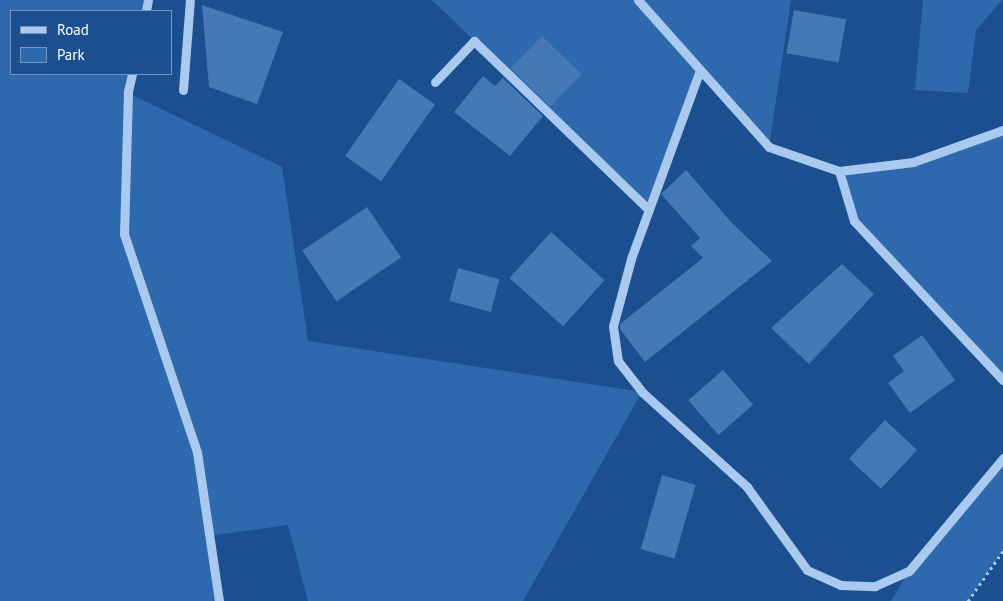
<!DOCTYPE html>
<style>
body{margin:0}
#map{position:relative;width:1003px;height:601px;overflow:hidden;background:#1b4f8f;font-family:"PT Sans",sans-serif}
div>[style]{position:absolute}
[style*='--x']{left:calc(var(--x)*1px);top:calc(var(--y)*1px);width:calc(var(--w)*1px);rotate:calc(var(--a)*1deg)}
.green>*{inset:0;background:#2e69ad}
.building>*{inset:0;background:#4478b7;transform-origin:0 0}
.path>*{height:3px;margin-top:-1.5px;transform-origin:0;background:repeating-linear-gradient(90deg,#a9c9ee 0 2.5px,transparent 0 6.5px)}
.minor>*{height:9px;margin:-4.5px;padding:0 4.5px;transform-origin:4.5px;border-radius:4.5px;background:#a9c9ee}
span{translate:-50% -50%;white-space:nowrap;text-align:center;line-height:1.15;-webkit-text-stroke:5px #1b4f8f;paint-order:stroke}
.legend{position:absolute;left:10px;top:10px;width:162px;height:65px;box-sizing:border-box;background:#1b4f8f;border:1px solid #7695bc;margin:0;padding:6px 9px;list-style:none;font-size:15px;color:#fff}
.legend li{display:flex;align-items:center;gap:10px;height:25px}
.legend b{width:25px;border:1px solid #7695bc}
</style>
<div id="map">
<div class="green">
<div style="clip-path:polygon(0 0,148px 0,146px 11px,11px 11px,11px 74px,132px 74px,128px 93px,282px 167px,308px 341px,642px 392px,523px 601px,308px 601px,288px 525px,209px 536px,219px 601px,0 601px)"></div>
<div style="clip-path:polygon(432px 0,791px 0,769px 147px,701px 70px,649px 210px)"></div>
<div style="clip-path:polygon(923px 0,1002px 0,976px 30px,968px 93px,915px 90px)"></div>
<div style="clip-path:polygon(1003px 130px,1003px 380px,854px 221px,839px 171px,913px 162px)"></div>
<div style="clip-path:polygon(1003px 458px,1003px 551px,968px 601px,891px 601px,909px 571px)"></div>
</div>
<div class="building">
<div style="clip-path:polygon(202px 5px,283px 32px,257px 104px,209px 87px)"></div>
<div style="left:794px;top:10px;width:53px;height:44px;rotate:10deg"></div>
<div style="left:542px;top:36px;width:55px;height:45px;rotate:44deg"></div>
<div style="clip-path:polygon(483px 76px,495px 86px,503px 78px,543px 116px,510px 156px,454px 112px)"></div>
<div style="left:399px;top:79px;width:44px;height:94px;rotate:35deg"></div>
<div style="clip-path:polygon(686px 170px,732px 223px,772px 261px,645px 362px,620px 329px,620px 324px,703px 258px,691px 246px,700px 238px,661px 194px)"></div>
<div style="left:367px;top:207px;width:61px;height:78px;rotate:56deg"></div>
<div style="left:551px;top:232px;width:72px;height:62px;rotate:42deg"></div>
<div style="clip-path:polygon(842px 264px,874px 294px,809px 364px,771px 328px)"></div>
<div style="left:458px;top:268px;width:43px;height:34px;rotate:15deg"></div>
<div style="clip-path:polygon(922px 335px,955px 380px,910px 413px,888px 383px,904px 371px,893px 356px)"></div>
<div style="left:723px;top:370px;width:46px;height:46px;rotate:49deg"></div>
<div style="left:885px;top:420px;width:44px;height:53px;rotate:43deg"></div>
<div style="left:662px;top:475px;width:35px;height:77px;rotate:16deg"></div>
</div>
<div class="path">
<div style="--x:968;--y:601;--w:61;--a:-55"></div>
</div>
<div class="minor">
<div style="--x:638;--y:0;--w:197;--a:48.3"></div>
<div style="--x:769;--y:147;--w:74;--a:18.9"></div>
<div style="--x:839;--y:171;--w:75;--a:-6.9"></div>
<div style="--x:913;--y:162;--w:96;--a:-19.6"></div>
<div style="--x:146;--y:11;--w:11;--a:-80"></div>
<div style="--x:700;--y:70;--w:201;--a:110.1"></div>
<div style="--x:631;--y:259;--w:69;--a:105"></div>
<div style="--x:613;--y:326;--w:35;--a:82"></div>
<div style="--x:618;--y:361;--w:39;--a:52"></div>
<div style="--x:642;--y:392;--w:142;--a:42.1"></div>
<div style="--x:747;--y:487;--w:102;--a:54.1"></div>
<div style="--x:807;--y:570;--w:36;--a:24"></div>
<div style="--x:840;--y:585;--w:35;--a:2"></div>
<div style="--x:875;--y:586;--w:37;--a:-24"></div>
<div style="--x:909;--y:571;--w:147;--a:-50.2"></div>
<div style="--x:132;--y:74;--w:18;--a:103"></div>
<div style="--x:128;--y:92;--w:142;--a:91.6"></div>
<div style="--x:124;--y:234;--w:230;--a:71.5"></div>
<div style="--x:197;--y:452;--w:151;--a:81.6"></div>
<div style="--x:435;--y:82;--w:57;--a:-46.4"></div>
<div style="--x:474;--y:41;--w:243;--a:44"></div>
<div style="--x:183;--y:90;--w:90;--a:-85.6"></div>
<div style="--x:839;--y:171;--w:52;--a:73.3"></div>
<div style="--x:854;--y:221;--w:218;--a:46.9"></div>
</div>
<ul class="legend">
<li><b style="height:6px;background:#a9c9ee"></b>Road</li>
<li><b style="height:14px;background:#2e69ad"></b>Park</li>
</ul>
</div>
